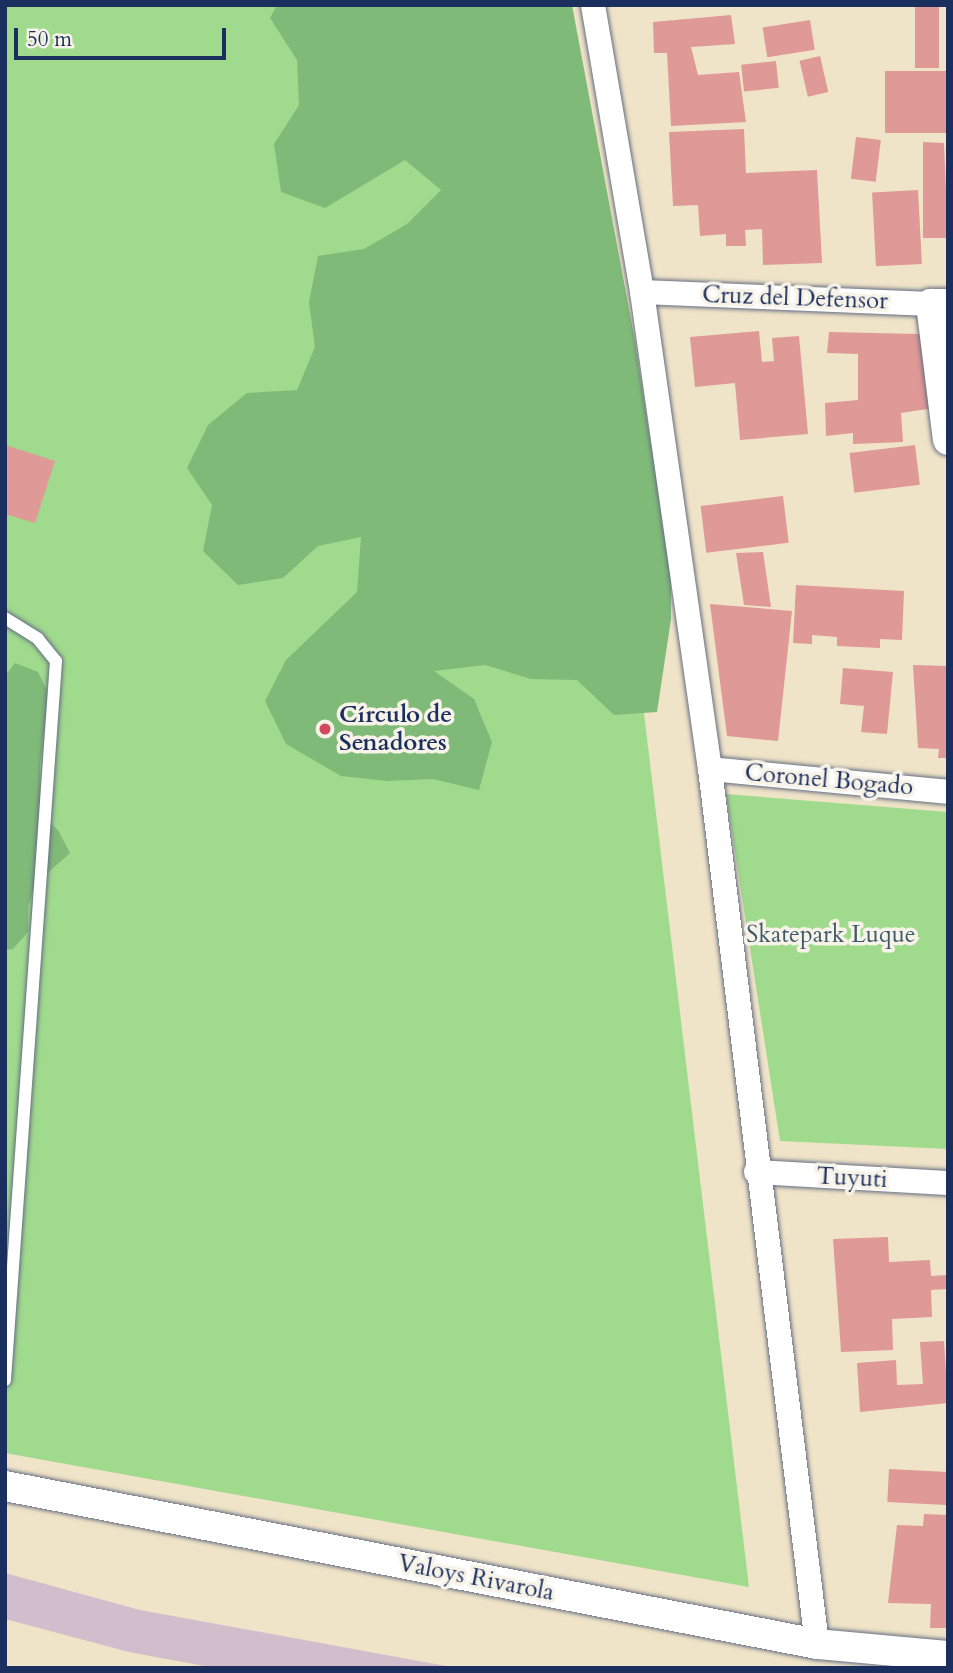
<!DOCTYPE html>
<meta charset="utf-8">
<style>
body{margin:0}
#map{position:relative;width:953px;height:1673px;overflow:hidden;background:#f0e4c8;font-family:Cardo,serif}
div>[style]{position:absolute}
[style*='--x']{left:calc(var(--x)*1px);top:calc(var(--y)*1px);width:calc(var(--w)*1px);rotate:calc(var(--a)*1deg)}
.industrial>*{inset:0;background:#d1bdcc}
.green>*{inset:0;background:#a0da8d}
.forest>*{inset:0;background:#80ba78}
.building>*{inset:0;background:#df9996;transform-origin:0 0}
.roads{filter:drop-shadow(0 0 2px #666e83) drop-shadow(0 0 2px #666e83)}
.service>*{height:12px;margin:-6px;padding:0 6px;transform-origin:6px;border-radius:6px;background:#fff}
.minor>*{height:24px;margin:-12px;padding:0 12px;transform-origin:12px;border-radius:12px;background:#fff}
.tertiary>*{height:30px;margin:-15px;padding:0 15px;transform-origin:15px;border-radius:15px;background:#fff}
.dots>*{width:19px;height:19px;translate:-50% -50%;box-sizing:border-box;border:4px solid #f7f3e8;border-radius:50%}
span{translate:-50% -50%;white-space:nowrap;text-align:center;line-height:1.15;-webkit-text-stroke:7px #f7f3e8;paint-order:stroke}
.street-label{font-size:24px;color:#1b2f5e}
.poi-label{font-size:24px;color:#1b2f5e;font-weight:700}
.left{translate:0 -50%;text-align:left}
.park-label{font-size:24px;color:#3c5a6a}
.frame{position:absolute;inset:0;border:7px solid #1b2f5e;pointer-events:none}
.scale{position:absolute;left:14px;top:28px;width:212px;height:32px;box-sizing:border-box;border:4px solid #1b2f5e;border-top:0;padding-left:9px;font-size:21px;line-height:24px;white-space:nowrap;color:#1b2f5e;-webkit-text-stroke:5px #f7f3e8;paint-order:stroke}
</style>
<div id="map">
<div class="industrial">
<div style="clip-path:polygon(5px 1573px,140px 1610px,457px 1668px,215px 1668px,129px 1652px,5px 1619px)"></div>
</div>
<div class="green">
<div style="clip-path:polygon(5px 5px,559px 6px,749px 1587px,5px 1453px)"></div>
<div style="clip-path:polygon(726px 794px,948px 812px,948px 1149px,780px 1141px)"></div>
</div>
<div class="forest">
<div style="clip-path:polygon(277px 5px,572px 5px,635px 341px,671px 573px,671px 619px,657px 712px,614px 715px,577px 680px,531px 679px,485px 665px,434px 671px,474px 699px,492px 742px,479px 790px,433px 779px,387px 781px,341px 776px,286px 744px,265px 701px,286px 660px,357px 592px,361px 537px,318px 546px,283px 578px,238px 585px,203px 551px,212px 505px,187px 468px,208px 425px,247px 393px,297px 390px,315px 347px,309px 302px,318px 256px,364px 249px,407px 224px,441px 190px,405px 160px,325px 208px,281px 192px,274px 144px,299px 105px,297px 60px,270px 18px)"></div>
<div style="clip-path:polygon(15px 663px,38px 672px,49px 694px,40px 764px,40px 814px,58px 830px,70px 853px,35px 884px,28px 907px,28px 932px,13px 949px,5px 950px,5px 676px)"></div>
</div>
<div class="building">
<div style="left:915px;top:5px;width:24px;height:63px"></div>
<div style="clip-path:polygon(731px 15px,735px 44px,691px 47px,698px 75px,739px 72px,746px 122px,671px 126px,667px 53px,654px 53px,653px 22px)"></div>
<div style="left:810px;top:20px;width:30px;height:48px;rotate:81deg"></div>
<div style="left:820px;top:56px;width:37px;height:21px;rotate:77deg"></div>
<div style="left:776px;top:61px;width:27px;height:35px;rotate:84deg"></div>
<div style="left:948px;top:71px;width:62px;height:63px;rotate:90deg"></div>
<div style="clip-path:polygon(744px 129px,746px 173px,817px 170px,822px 263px,763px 265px,762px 229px,745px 230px,746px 246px,726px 246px,726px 234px,700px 236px,698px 205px,673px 206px,669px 132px)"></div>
<div style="left:856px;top:137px;width:25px;height:42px;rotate:7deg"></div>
<div style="clip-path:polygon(923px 142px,944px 143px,948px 238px,923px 238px)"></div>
<div style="left:918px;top:190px;width:74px;height:46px;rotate:87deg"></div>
<div style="clip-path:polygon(759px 331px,762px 362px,774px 361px,772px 338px,799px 336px,808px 434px,740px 440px,735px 383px,695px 387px,690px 337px)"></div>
<div style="clip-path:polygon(829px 332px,919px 334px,927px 344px,934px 408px,901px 413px,903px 442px,853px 444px,853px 433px,826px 436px,825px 403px,858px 400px,858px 354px,827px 353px)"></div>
<div style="clip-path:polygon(5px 445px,55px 461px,35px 523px,5px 514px)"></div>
<div style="left:915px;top:445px;width:40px;height:66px;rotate:83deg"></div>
<div style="left:783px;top:496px;width:47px;height:83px;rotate:83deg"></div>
<div style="clip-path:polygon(763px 552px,771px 607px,744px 605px,736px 553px)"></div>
<div style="clip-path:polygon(796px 585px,904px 591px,902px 640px,880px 639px,880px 648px,837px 646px,837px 637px,812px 635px,812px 644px,793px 643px)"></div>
<div style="clip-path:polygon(710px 604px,792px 611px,778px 741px,727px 736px)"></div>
<div style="clip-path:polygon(913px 665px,948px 666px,948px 758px,938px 758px,939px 749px,918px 748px)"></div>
<div style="clip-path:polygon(843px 668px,893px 672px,887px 734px,861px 732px,864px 706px,840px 704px)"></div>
<div style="clip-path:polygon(888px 1237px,889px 1262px,930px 1260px,931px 1276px,948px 1275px,948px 1289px,931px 1290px,932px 1317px,892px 1319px,893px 1350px,841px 1352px,833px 1239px)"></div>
<div style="clip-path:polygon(944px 1341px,948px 1403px,860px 1412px,857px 1363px,896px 1360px,897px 1385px,923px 1384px,920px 1342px)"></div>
<div style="left:889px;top:1469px;width:59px;height:33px;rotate:3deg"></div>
<div style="clip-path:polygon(924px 1514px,948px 1515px,948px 1628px,930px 1628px,931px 1604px,888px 1603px,897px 1525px,923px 1526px)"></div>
</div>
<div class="roads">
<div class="service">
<div style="--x:5;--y:618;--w:39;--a:32"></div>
<div style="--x:38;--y:639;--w:28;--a:51"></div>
<div style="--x:56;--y:661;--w:721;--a:94.06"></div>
</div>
<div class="minor">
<div style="--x:593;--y:5;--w:291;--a:80.3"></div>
<div style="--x:642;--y:292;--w:482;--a:81.9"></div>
<div style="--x:710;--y:769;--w:882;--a:83.03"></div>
<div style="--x:642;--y:292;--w:289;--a:2.4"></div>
<div style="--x:710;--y:769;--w:239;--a:5.5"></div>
<div style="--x:756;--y:1172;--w:192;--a:3.3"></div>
</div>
<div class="tertiary">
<div style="--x:948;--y:304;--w:17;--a:180"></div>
<div style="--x:931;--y:304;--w:137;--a:82.9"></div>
<div style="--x:5;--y:1486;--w:827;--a:11.01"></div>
<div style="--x:817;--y:1644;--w:132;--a:5.2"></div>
</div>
</div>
<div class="dots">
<div style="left:325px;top:729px;background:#d1495b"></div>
</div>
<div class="street-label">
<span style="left:795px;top:298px;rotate:2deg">Cruz del Defensor</span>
<span style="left:829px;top:780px;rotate:5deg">Coronel Bogado</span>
<span style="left:852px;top:1178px;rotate:3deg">Tuyuti</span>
<span style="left:476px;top:1578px;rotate:11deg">Valoys Rivarola</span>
</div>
<div class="poi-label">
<span class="left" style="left:339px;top:729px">Círculo de<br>Senadores</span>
</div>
<div class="park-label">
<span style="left:831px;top:935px">Skatepark Luque</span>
</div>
<div class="frame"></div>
<div class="scale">50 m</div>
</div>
